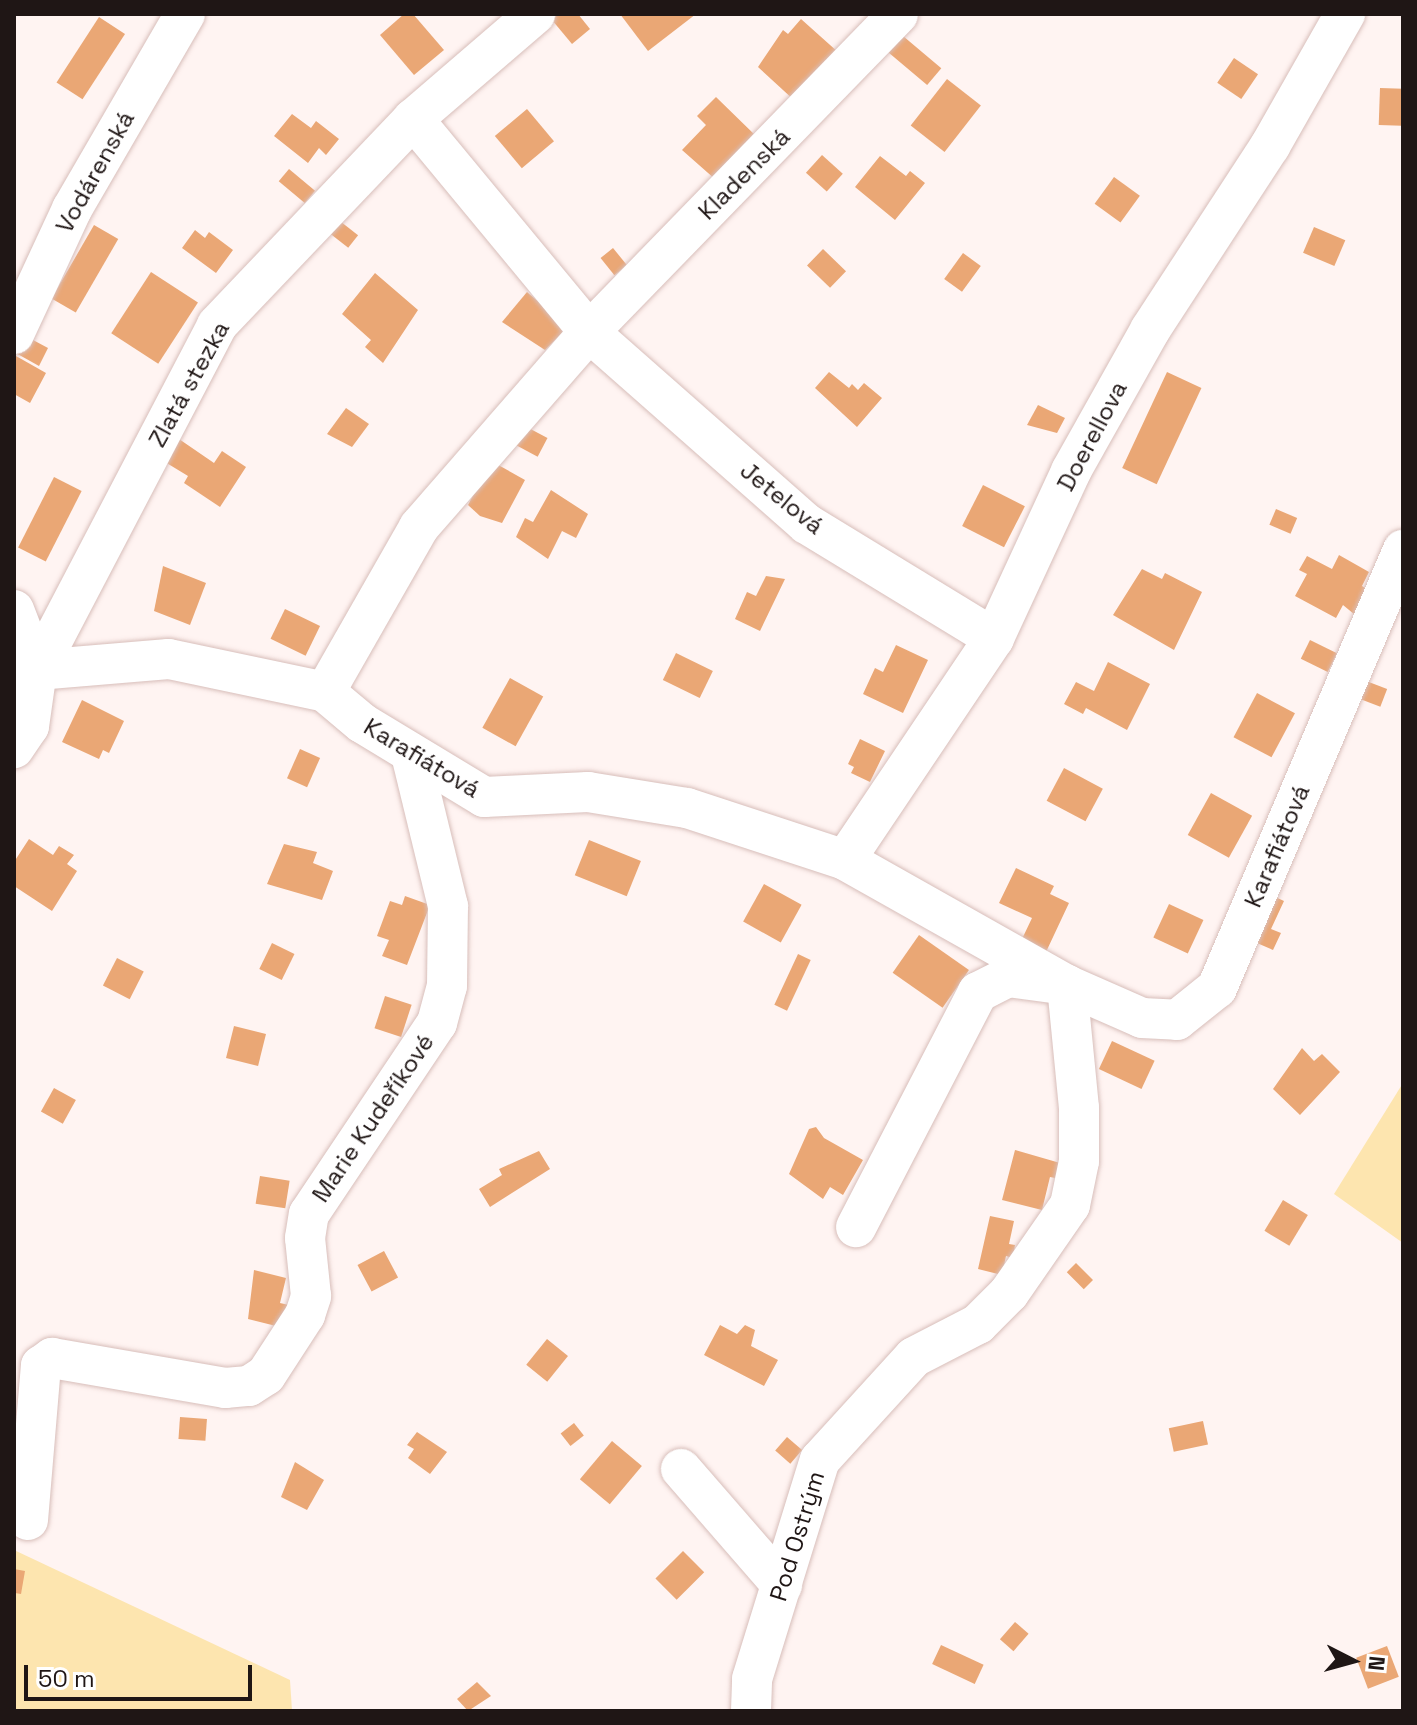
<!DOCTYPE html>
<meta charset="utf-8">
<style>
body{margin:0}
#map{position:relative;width:1417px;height:1725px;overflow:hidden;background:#fff4f2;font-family:"Space Grotesk",sans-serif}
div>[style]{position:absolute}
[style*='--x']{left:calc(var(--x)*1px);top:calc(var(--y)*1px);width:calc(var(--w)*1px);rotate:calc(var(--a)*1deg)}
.green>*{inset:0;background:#fde5af}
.building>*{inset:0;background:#eaa775;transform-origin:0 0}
.roads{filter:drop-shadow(0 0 2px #d8beba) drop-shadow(0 0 2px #d8beba)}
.minor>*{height:40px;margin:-20px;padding:0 20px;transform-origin:20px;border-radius:20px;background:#fff}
span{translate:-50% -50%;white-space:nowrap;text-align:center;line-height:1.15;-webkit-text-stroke:7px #fff;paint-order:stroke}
.street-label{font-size:24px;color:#1f1615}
.frame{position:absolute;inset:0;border:16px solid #1f1615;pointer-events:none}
.north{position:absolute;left:1313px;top:1621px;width:80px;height:80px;-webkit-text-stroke:6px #fff;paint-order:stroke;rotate:96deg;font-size:22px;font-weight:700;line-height:32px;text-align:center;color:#1f1615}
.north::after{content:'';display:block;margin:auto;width:28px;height:36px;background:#1f1615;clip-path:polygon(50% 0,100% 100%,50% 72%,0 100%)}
.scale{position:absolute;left:24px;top:1665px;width:228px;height:36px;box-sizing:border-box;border:4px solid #1f1615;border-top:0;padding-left:10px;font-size:24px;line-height:28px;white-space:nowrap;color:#1f1615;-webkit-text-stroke:6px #fff;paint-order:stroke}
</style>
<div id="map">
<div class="green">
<div style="clip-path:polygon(1403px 1083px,1403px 1243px,1334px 1194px)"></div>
<div style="clip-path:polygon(14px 1550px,290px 1680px,292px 1711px,14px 1711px)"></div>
</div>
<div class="building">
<div style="clip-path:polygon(404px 14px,413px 14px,444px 50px,414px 75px,380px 35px)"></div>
<div style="clip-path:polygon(558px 14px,578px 14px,590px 29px,572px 44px,552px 20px)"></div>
<div style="clip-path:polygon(620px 14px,696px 14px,648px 51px)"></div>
<div style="left:99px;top:17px;width:31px;height:78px;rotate:33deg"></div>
<div style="clip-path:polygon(801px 19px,839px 53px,795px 101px,758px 67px,783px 30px,788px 34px)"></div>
<div style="left:903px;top:36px;width:50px;height:22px;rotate:40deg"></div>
<div style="left:1234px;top:58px;width:29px;height:30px;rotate:34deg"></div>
<div style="left:947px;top:79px;width:43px;height:59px;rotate:38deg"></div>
<div style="left:1380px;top:88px;width:23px;height:37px;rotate:2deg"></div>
<div style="clip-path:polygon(716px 97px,757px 137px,716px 180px,682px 150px,706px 125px,697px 116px)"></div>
<div style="left:527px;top:109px;width:42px;height:42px;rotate:50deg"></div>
<div style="clip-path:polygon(292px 114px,311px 128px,316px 121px,339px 139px,326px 155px,319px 148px,308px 163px,274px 136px)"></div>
<div style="left:822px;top:155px;width:28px;height:24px;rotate:42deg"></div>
<div style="clip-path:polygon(880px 156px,906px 176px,910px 171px,925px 183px,895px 220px,855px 187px)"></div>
<div style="left:289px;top:169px;width:34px;height:16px;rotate:40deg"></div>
<div style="left:1114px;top:177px;width:32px;height:33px;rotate:36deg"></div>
<div style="left:336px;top:218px;width:28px;height:16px;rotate:38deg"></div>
<div style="left:94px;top:225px;width:28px;height:85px;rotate:30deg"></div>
<div style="left:1314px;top:227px;width:34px;height:28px;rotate:23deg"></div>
<div style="clip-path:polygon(195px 230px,205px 238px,209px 232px,233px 250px,216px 273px,182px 248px)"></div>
<div style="left:613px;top:248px;width:22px;height:16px;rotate:51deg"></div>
<div style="left:823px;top:249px;width:32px;height:23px;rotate:44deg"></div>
<div style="left:963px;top:253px;width:22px;height:32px;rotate:36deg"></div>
<div style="left:151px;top:272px;width:56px;height:73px;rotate:33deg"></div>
<div style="clip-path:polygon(375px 273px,418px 310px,383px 363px,365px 347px,371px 340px,342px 314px)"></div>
<div style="clip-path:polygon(527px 292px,568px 327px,545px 350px,502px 322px)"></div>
<div style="clip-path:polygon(18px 332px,48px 348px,39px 366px,14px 352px)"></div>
<div style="clip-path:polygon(16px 356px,46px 373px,30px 403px,14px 394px)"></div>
<div style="clip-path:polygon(829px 372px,849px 388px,852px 384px,858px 390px,864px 383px,882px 398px,857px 427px,815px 388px)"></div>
<div style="left:1167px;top:372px;width:38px;height:106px;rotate:25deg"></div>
<div style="clip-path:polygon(1038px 405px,1065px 418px,1057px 433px,1027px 425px)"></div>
<div style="clip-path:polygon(346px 408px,369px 424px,352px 447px,327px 434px)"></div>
<div style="left:521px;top:424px;width:30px;height:21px;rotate:28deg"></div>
<div style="clip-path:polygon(179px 439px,214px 463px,222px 451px,246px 467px,220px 507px,184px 483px,188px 476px,165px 462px)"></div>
<div style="clip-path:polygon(491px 461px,525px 480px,502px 523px,480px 516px,468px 505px)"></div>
<div style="left:54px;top:477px;width:31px;height:79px;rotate:27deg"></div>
<div style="left:983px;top:485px;width:47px;height:46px;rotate:27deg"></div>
<div style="clip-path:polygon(551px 490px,588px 514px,576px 538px,562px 531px,548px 559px,516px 537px,525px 518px,533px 522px)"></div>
<div style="left:1276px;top:509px;width:23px;height:17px;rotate:23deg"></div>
<div style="clip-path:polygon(1339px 555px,1369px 572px,1362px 586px,1368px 590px,1360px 619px,1343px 605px,1336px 618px,1295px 596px,1307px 574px,1299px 570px,1307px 556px,1332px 569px)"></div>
<div style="clip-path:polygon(163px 566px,206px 583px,190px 625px,154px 611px)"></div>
<div style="clip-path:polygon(1142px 569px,1162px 579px,1165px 573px,1202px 592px,1174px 650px,1113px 615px)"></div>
<div style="clip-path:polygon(766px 576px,785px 579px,760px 631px,735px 619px,747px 592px,756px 596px)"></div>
<div style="left:285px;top:609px;width:39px;height:33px;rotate:26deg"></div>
<div style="left:1310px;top:640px;width:30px;height:21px;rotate:26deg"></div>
<div style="clip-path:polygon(896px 645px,928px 660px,903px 713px,863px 694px,875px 668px,883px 672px)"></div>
<div style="left:676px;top:653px;width:41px;height:30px;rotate:26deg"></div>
<div style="clip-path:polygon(1108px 662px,1150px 684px,1127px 730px,1086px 708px,1083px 714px,1064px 704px,1076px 682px,1094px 691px)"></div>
<div style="left:510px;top:678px;width:38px;height:57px;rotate:29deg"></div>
<div style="left:1361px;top:679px;width:28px;height:19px;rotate:21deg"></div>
<div style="left:1257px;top:693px;width:43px;height:50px;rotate:28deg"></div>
<div style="clip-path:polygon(82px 700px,124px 721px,109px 753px,103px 750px,99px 759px,62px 742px)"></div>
<div style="clip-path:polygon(860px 739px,885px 751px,870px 782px,851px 773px,854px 767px,848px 764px)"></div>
<div style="left:300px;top:749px;width:22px;height:32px;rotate:24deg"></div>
<div style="left:1064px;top:768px;width:44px;height:37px;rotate:28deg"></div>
<div style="left:1211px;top:793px;width:47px;height:48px;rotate:29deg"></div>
<div style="clip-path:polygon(29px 839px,53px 855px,59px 846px,74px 855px,67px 864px,77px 871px,52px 911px,14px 886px,14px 862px)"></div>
<div style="left:589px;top:840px;width:56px;height:38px;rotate:22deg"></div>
<div style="clip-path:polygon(284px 844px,317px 852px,313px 863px,333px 871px,322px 900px,267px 884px)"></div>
<div style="clip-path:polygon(1016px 868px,1054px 886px,1050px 894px,1069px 903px,1046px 952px,1022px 939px,1032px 918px,999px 903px)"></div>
<div style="left:764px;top:884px;width:43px;height:43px;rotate:29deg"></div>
<div style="clip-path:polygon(1269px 894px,1284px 901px,1271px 929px,1281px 933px,1273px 950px,1250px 940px)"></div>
<div style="clip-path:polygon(405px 896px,430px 905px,407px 965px,382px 956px,389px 940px,377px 936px,390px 901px,402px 905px)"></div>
<div style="left:1169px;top:904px;width:38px;height:37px;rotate:25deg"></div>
<div style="left:919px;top:935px;width:61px;height:46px;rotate:35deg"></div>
<div style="left:272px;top:943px;width:25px;height:29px;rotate:26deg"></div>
<div style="left:798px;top:954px;width:14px;height:56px;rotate:25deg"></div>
<div style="left:117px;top:958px;width:30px;height:31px;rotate:27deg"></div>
<div style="left:385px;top:996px;width:28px;height:34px;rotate:18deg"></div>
<div style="left:234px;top:1026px;width:33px;height:33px;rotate:14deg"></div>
<div style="left:1112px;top:1041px;width:47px;height:31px;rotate:25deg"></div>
<div style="clip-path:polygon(1302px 1048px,1314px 1061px,1322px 1054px,1340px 1072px,1300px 1115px,1273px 1089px)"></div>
<div style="left:54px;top:1088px;width:25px;height:27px;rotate:29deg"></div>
<div style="clip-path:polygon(816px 1127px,824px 1138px,863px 1160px,843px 1195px,830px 1187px,823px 1199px,789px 1174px,809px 1129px)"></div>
<div style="clip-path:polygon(1015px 1150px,1060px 1163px,1055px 1178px,1050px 1177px,1042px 1210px,1002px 1200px)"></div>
<div style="clip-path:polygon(539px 1151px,550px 1169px,490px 1207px,479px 1189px,502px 1175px,499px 1169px)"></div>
<div style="left:260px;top:1176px;width:30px;height:28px;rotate:9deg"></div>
<div style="left:1283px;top:1200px;width:29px;height:36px;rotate:31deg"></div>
<div style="clip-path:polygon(990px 1216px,1014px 1221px,1009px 1244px,1015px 1245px,1013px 1258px,1006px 1256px,1002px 1275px,978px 1269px)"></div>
<div style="left:384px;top:1251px;width:30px;height:30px;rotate:62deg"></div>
<div style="left:1076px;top:1263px;width:24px;height:13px;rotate:45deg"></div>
<div style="clip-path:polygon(254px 1270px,286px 1278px,280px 1303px,293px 1306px,280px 1327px,248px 1319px)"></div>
<div style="clip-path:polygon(720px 1325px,737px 1334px,745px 1325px,755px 1330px,751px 1346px,778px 1360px,764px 1386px,704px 1355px)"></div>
<div style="left:547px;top:1339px;width:27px;height:33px;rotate:39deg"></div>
<div style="left:180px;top:1417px;width:27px;height:22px;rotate:4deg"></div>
<div style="left:1203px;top:1421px;width:24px;height:35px;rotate:78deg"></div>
<div style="left:574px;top:1423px;width:16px;height:17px;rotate:52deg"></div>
<div style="clip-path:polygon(417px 1432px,447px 1452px,430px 1474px,408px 1458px,414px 1449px,407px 1445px)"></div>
<div style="left:787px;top:1437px;width:20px;height:18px;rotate:41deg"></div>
<div style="left:612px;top:1441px;width:39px;height:50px;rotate:40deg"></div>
<div style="clip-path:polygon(295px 1462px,324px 1480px,307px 1510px,281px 1497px)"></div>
<div style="left:683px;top:1551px;width:30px;height:39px;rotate:45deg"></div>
<div style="clip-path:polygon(14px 1569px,25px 1571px,21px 1594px,15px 1593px)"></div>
<div style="left:1015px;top:1622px;width:18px;height:23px;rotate:41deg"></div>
<div style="left:941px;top:1645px;width:47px;height:21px;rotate:25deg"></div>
<div style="left:1387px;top:1646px;width:33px;height:33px;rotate:69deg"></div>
<div style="clip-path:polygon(477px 1682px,491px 1696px,468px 1711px,457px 1699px)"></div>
</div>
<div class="roads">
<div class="minor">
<div style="--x:413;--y:119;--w:276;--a:50.4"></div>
<div style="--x:589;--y:332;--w:290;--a:41.4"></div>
<div style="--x:807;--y:524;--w:219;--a:31.4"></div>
<div style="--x:14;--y:334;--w:138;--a:-65.1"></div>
<div style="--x:72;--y:209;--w:225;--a:-59.9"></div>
<div style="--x:14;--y:610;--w:64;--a:69"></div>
<div style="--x:37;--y:670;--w:57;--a:98.1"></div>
<div style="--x:29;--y:726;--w:27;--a:124"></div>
<div style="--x:37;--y:670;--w:132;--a:-4.8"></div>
<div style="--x:169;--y:659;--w:159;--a:11.9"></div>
<div style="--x:325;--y:692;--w:48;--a:40"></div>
<div style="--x:362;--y:723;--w:143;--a:31.2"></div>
<div style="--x:484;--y:797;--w:104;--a:-2.8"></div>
<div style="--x:588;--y:792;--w:100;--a:9.2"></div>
<div style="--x:687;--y:808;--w:166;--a:18.2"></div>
<div style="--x:845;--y:860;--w:255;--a:29.4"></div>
<div style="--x:1067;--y:985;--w:82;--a:23.7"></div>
<div style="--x:1142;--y:1018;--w:35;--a:3"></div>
<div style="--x:1177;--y:1020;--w:51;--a:-38.7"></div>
<div style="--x:1217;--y:988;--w:476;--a:-67"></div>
<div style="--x:18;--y:680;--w:21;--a:-28"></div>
<div style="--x:37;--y:670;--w:389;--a:-62.4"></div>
<div style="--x:217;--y:325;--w:284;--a:-46.4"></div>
<div style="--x:413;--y:119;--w:161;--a:-40.7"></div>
<div style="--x:325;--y:692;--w:190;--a:-60.3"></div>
<div style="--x:419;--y:527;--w:259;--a:-48.9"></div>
<div style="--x:589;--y:332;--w:443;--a:-45.8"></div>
<div style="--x:845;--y:860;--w:267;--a:-56.1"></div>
<div style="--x:994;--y:638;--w:184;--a:-65.2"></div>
<div style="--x:1071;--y:471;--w:162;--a:-60.7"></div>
<div style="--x:1150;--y:330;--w:220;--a:-56.9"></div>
<div style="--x:1270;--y:146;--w:152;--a:-60.4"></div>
<div style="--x:681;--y:1469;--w:154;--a:49"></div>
<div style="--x:28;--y:1520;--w:155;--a:-85.2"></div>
<div style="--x:41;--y:1366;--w:14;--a:-36"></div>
<div style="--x:52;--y:1358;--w:176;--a:9.8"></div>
<div style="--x:225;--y:1388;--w:24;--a:-5"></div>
<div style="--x:249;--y:1386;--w:20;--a:-33"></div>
<div style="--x:266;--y:1375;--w:72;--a:-57"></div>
<div style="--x:305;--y:1315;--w:20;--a:-72"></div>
<div style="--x:311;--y:1296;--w:58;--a:-95.9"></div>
<div style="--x:305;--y:1238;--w:24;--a:-81"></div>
<div style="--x:309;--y:1214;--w:230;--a:-56.2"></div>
<div style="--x:437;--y:1023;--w:38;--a:-75"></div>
<div style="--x:447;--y:986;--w:80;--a:-89.3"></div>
<div style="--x:448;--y:906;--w:156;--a:-103.7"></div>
<div style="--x:751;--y:1711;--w:32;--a:-88"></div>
<div style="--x:752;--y:1679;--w:229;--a:-72.8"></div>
<div style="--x:820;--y:1460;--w:139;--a:-47.6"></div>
<div style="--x:914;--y:1357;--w:72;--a:-27.3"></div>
<div style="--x:978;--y:1324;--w:44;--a:-45"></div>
<div style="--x:1009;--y:1293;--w:107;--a:-55.3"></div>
<div style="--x:1070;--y:1205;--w:45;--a:-78.4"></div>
<div style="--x:1079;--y:1161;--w:53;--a:-90"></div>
<div style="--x:1079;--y:1108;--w:124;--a:-95.6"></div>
<div style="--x:1067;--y:985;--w:60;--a:-172.3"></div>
<div style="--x:1008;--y:977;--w:34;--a:153"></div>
<div style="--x:978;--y:992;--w:265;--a:117.4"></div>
</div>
</div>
<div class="street-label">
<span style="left:95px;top:172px;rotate:-61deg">Vodárenská</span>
<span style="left:744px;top:174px;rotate:-45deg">Kladenská</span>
<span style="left:189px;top:384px;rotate:-61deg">Zlatá stezka</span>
<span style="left:1092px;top:436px;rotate:-62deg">Doerellova</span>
<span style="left:782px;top:498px;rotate:39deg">Jetelová</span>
<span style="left:422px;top:758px;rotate:31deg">Karafiátová</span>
<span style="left:1277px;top:846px;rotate:-67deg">Karafiátová</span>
<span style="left:373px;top:1118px;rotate:-56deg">Marie Kudeříkové</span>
<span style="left:797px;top:1536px;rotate:-73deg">Pod Ostrým</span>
</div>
<div class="frame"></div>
<div class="north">N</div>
<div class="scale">50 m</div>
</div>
